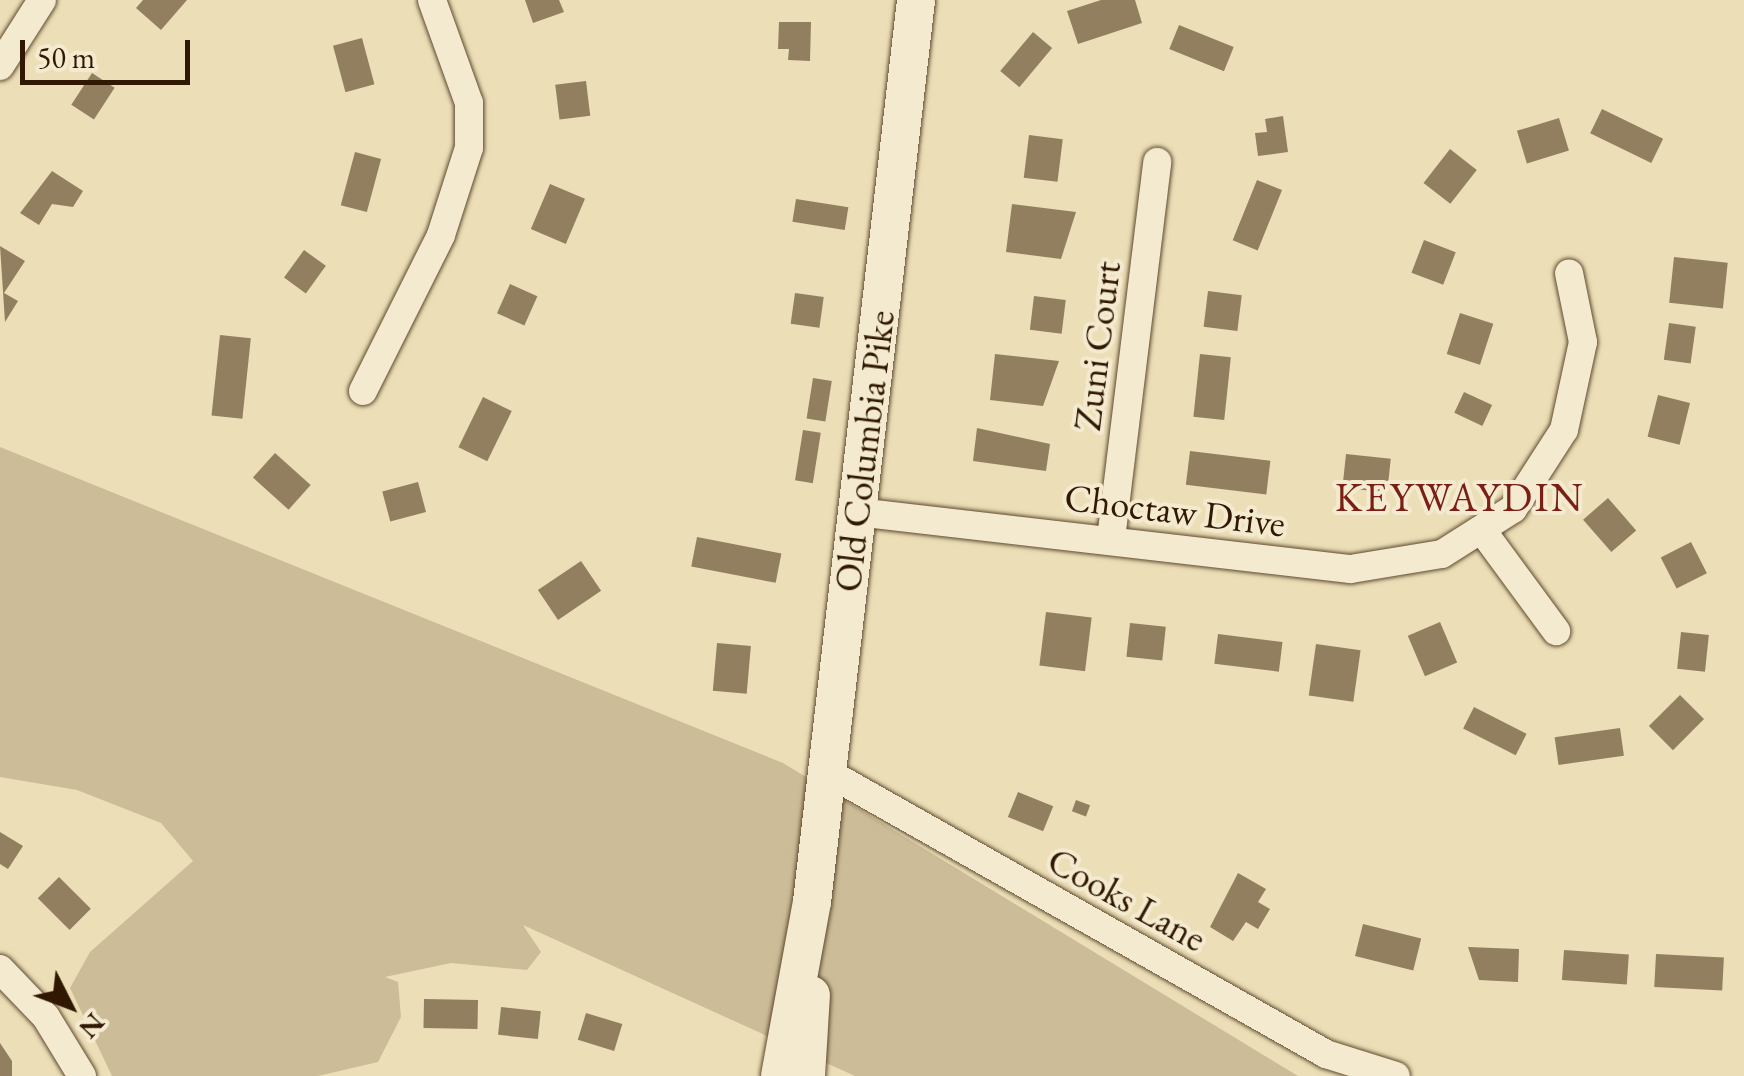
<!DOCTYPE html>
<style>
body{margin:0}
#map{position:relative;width:1744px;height:1076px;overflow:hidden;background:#ecdfb7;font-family:"EB Garamond",serif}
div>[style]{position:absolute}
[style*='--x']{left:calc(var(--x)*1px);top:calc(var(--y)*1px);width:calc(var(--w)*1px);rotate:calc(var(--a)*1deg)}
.green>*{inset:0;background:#ccbd98}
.building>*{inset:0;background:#927f60;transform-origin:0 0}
.roads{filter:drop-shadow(0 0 2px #5f4a2f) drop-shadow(0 0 2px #5f4a2f)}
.street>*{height:28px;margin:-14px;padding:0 14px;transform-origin:14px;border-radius:14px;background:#f3ead0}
.secondary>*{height:38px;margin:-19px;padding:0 19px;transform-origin:19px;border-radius:19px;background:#f3ead0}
span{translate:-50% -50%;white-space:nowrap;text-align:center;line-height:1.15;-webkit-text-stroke:8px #f3ead0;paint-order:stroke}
.street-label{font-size:38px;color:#301802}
.neighbourhood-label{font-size:40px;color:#7a1f14;letter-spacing:2.5px}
.north{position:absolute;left:20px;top:956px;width:100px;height:100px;-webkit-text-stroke:8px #f3ead0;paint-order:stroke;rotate:132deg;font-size:28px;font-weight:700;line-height:40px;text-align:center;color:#301802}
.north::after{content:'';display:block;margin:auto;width:35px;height:45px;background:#301802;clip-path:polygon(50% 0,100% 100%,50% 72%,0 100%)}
.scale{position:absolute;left:20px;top:40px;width:170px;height:45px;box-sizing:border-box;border:5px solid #301802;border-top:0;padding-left:12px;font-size:30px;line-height:35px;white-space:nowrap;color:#301802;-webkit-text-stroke:8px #f3ead0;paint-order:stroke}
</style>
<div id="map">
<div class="green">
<div style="clip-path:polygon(0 447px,783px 763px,1298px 1076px,855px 1076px,523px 925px,541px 952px,527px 970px,451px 963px,385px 977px,398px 982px,401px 1017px,378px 1062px,318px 1076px,112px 1076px,70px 988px,90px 952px,193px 861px,161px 823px,77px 790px,0 777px)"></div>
</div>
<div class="building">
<div style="clip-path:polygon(143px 0,187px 0,161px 30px,136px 8px)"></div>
<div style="clip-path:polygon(525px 0,559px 0,564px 12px,533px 23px)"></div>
<div style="clip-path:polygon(1101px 0,1135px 0,1142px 23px,1078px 44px,1067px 11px)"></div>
<div style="clip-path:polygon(779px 22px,811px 22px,810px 61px,788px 60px,789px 49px,778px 49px)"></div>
<div style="left:1179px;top:25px;width:59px;height:26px;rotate:22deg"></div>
<div style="left:1033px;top:32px;width:25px;height:51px;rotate:40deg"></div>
<div style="left:362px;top:38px;width:48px;height:30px;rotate:75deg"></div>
<div style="left:92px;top:73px;width:27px;height:38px;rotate:33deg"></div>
<div style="left:586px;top:81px;width:35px;height:31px;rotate:83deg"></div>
<div style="left:1602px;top:109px;width:68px;height:27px;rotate:26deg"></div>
<div style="clip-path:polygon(1283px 116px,1288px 152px,1258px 156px,1255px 133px,1267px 132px,1265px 119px)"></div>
<div style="left:1559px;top:118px;width:34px;height:44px;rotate:73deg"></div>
<div style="left:1029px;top:135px;width:34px;height:43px;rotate:7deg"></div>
<div style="left:1450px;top:149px;width:34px;height:43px;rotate:38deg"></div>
<div style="left:355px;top:152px;width:27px;height:55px;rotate:15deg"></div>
<div style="clip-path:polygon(52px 171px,83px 191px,73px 207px,52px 204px,39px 225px,20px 213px)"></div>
<div style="left:1257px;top:180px;width:27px;height:65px;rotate:22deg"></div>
<div style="left:550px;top:184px;width:38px;height:49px;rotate:23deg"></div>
<div style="left:796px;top:199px;width:53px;height:23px;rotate:9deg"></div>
<div style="clip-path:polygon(1012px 204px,1076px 212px,1061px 259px,1006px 252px)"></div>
<div style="left:1424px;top:240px;width:34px;height:35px;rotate:21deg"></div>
<div style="clip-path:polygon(0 246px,25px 261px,4px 293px,18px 301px,5px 322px)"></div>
<div style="left:304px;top:250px;width:27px;height:34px;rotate:36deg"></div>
<div style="left:1674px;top:257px;width:54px;height:46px;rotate:6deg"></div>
<div style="left:510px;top:284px;width:30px;height:32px;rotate:24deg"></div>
<div style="left:1208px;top:291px;width:34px;height:36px;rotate:7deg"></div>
<div style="left:795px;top:293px;width:29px;height:31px;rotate:8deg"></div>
<div style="left:1034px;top:296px;width:32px;height:34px;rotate:7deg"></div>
<div style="left:1460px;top:313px;width:35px;height:43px;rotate:18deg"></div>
<div style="left:1669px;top:323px;width:27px;height:37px;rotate:8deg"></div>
<div style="left:220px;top:335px;width:31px;height:81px;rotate:6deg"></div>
<div style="clip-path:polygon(995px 354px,1059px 361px,1043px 406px,990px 400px)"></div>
<div style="left:1200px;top:354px;width:31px;height:63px;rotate:6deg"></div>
<div style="left:813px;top:378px;width:19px;height:41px;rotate:9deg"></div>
<div style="left:1464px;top:392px;width:31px;height:23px;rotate:25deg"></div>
<div style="left:1658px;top:395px;width:33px;height:43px;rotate:14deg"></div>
<div style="left:483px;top:397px;width:32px;height:56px;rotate:26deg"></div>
<div style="clip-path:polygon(977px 428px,1050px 444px,1046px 471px,973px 461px)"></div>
<div style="left:803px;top:430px;width:18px;height:51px;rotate:9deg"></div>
<div style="left:1190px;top:451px;width:81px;height:34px;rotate:7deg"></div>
<div style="left:275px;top:453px;width:48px;height:33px;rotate:42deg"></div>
<div style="left:1346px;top:454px;width:45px;height:34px;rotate:6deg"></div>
<div style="left:418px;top:482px;width:31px;height:37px;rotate:75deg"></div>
<div style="left:1608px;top:498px;width:43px;height:33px;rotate:49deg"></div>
<div style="left:697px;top:537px;width:86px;height:30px;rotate:11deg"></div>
<div style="left:1691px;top:542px;width:35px;height:34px;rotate:63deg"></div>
<div style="left:581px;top:561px;width:36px;height:52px;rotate:56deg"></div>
<div style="left:1046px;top:612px;width:46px;height:54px;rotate:7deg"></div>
<div style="left:1440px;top:622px;width:44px;height:35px;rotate:67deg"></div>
<div style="left:1130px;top:623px;width:36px;height:34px;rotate:6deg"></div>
<div style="left:1681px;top:632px;width:28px;height:37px;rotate:6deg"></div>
<div style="left:1218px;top:634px;width:65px;height:30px;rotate:7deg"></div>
<div style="left:717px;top:643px;width:34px;height:48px;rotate:5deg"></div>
<div style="left:1316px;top:644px;width:45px;height:52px;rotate:8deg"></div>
<div style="left:1680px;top:695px;width:34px;height:44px;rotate:45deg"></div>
<div style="left:1474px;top:707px;width:59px;height:24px;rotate:27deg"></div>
<div style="left:1620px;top:728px;width:28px;height:66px;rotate:82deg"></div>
<div style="left:1018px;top:792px;width:38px;height:27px;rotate:22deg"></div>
<div style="left:1076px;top:800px;width:15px;height:12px;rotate:20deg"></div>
<div style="clip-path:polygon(0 832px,23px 846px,8px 869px,0 864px)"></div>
<div style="clip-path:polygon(1238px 873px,1266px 889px,1258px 902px,1270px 909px,1258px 929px,1246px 922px,1233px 941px,1210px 927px)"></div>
<div style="left:59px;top:877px;width:45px;height:30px;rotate:45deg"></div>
<div style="left:1363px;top:924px;width:60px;height:33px;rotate:14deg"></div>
<div style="clip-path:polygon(1468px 947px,1519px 949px,1518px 982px,1479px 980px)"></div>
<div style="left:1564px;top:950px;width:65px;height:30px;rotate:4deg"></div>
<div style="left:1656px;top:954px;width:68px;height:33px;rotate:3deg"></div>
<div style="left:424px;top:999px;width:54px;height:29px;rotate:1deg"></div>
<div style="left:501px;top:1007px;width:40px;height:28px;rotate:6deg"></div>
<div style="left:586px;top:1013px;width:38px;height:28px;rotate:17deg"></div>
<div style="clip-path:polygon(0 1043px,12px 1061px,12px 1076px,0 1076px)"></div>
</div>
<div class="roads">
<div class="street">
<div style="--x:0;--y:66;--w:78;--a:-57.5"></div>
<div style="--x:363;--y:391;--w:174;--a:-63.4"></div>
<div style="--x:441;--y:235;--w:91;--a:-72.2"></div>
<div style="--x:469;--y:148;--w:45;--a:-90"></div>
<div style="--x:469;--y:103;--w:109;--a:-109.8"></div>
<div style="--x:857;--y:512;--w:497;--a:6.6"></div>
<div style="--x:1351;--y:569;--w:92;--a:-9.4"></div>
<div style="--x:1442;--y:554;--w:84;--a:-32.4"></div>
<div style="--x:1513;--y:509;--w:94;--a:-57.2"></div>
<div style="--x:1564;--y:430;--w:90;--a:-77.8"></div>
<div style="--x:1583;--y:342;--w:70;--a:-101.5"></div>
<div style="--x:1484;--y:533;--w:122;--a:53.7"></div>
<div style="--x:1111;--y:539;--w:380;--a:-83"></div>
<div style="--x:827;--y:772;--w:573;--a:29.47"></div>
<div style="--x:1326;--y:1054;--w:73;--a:17.4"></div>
<div style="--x:0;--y:969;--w:66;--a:46.2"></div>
<div style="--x:46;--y:1017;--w:69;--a:58.6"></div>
</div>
<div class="secondary">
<div style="--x:780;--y:1076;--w:177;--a:-79.6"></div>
<div style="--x:812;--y:902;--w:908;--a:-83.42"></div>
<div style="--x:806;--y:1076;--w:81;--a:-86.5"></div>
</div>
</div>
<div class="street-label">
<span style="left:1097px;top:346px;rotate:-83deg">Zuni Court</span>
<span style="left:864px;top:451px;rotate:-83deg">Old Columbia Pike</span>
<span style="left:1175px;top:510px;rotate:7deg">Choctaw Drive</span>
<span style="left:1127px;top:899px;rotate:29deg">Cooks Lane</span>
</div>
<div class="neighbourhood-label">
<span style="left:1460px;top:497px">KEYWAYDIN</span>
</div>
<div class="north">N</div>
<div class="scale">50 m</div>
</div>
